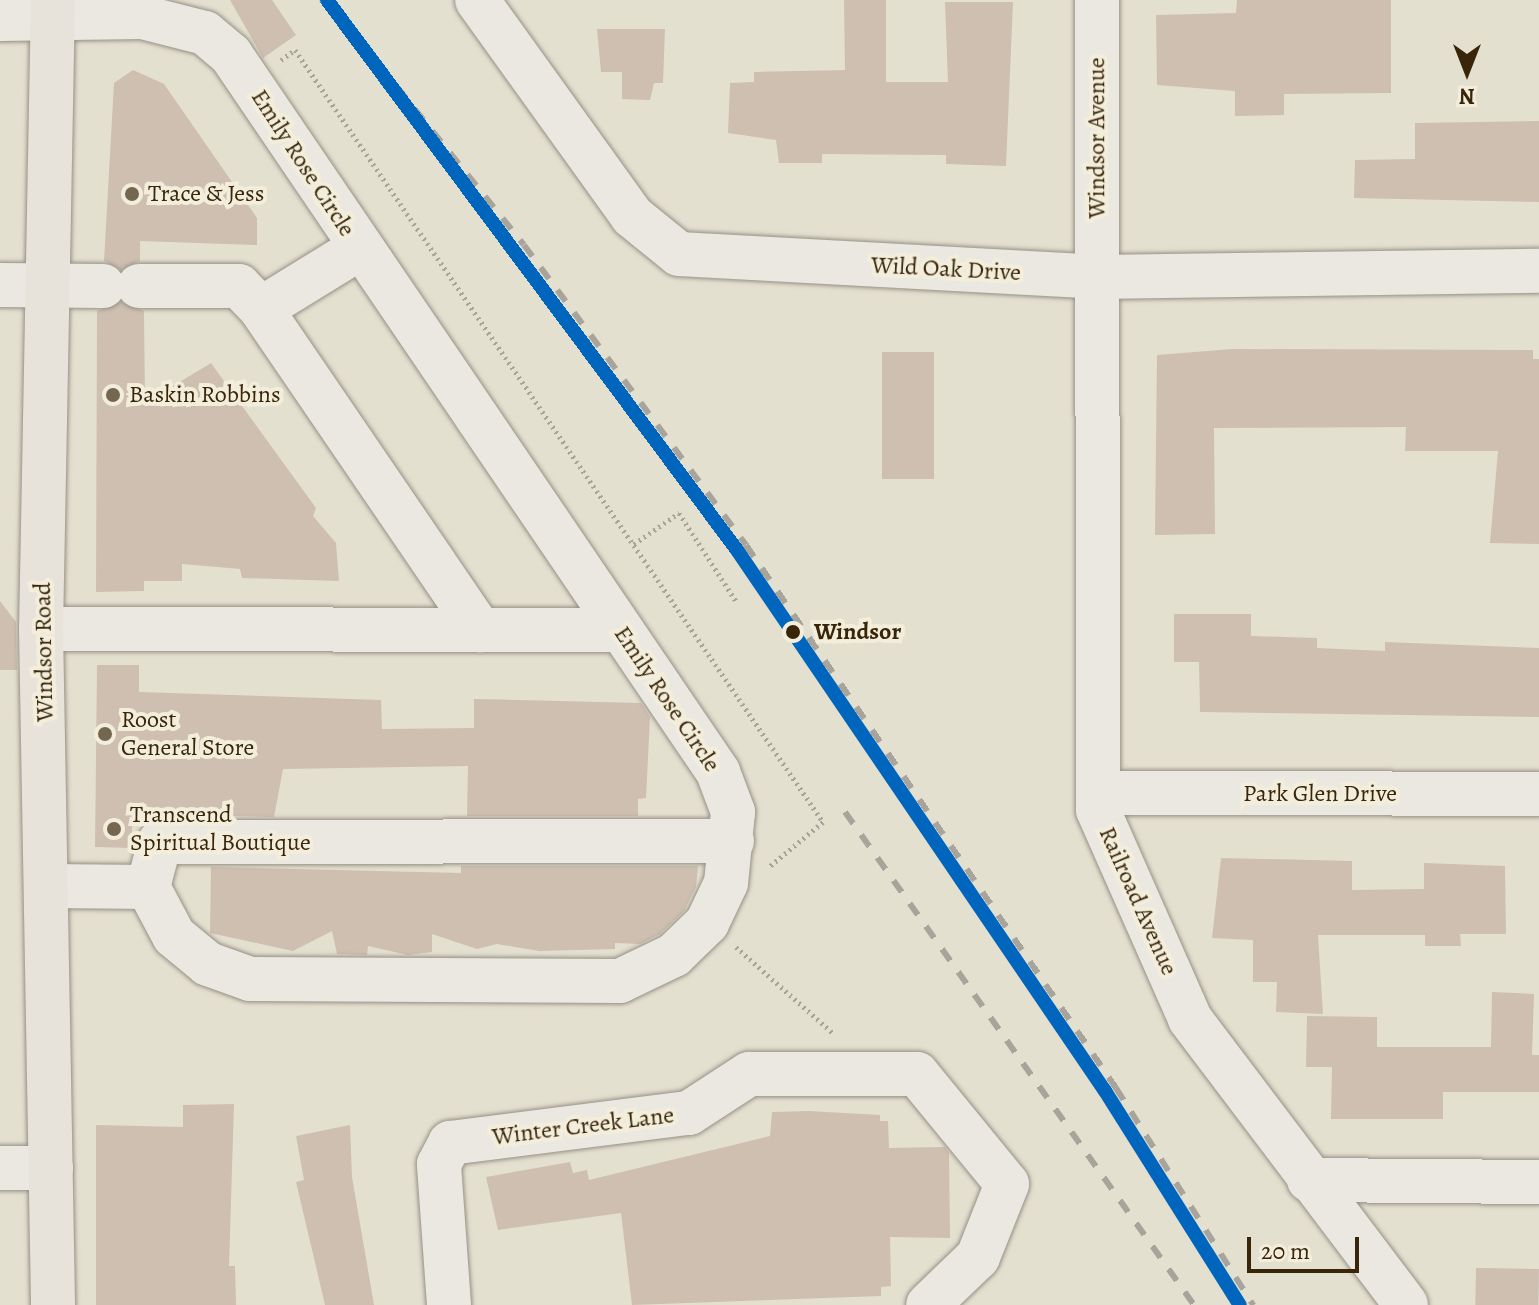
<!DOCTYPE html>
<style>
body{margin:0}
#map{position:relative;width:1539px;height:1305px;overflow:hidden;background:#e4e0d0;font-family:Alegreya,serif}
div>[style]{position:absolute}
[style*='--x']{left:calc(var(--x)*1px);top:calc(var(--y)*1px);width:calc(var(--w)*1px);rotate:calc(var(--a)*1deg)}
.building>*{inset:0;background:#cebfb1;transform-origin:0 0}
.path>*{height:5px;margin-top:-2.5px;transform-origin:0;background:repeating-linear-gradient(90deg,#a8a49b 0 2px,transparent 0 6px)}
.roads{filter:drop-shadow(0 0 2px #969185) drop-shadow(0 0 2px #969185)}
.minor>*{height:44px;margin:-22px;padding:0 22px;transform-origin:22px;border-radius:22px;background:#eae8e0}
.major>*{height:44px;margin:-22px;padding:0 22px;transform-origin:22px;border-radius:22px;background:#e7e3da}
.rail>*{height:6px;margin-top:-3px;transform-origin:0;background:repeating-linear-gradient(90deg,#a8a49b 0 14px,transparent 0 28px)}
.rail-1>*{height:14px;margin:-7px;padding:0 7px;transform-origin:7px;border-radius:7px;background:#0065bd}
.dots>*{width:22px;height:22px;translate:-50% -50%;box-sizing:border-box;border:4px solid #f3eedb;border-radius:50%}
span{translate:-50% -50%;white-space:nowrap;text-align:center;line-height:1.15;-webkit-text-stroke:8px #f3eedb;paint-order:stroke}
.street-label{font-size:24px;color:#38250a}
.poi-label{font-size:24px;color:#38250a}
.left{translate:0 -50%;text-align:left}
.stop-label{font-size:24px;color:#38250a;font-weight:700}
.north{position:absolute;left:1427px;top:32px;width:80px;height:80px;-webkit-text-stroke:6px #f3eedb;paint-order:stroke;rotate:180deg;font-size:22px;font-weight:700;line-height:32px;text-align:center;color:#38250a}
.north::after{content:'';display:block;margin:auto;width:28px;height:36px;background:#38250a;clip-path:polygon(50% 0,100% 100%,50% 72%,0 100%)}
.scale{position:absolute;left:1247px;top:1237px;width:112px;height:36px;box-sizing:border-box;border:4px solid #38250a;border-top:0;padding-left:10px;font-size:24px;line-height:28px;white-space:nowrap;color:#38250a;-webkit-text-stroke:6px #f3eedb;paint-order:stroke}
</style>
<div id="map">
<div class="building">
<div style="clip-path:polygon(230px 0,272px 0,296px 35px,263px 58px)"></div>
<div style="clip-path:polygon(844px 0,886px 0,886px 82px,948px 82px,945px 2px,1013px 2px,1006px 166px,946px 164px,946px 155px,822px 154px,822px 163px,779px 163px,776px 140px,728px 133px,730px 83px,754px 82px,754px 72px,845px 70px)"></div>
<div style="clip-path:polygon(1237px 0,1391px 0,1391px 93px,1284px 94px,1284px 115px,1235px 116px,1235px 91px,1157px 85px,1156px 15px,1236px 13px)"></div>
<div style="clip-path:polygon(597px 29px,665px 29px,663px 83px,654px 83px,650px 100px,622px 99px,622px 72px,601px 72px)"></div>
<div style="clip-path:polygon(133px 70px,164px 84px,257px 218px,257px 245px,140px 241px,140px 261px,121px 270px,104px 261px,114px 83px)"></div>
<div style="clip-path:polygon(1539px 121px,1539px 202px,1354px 198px,1355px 160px,1415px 159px,1415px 123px)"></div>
<div style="clip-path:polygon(121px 302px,144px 311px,145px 403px,211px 363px,316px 508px,313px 516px,336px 543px,339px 581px,242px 578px,240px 569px,182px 564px,182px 581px,144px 581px,144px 591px,96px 592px,97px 311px)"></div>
<div style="clip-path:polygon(1233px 349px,1533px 350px,1533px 359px,1539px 359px,1539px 544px,1490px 543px,1498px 451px,1405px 451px,1406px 427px,1214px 428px,1215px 534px,1155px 535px,1157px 355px)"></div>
<div style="left:882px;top:352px;width:52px;height:127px"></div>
<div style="clip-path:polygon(0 601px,16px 622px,17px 670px,0 670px)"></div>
<div style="clip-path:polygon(1174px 614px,1251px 614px,1251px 636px,1317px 638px,1317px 648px,1385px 651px,1385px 642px,1539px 648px,1539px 717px,1200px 712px,1199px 662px,1174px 662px)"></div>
<div style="clip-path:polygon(97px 665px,139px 665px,139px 692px,381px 700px,382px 729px,474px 728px,474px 699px,641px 703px,650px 717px,646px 798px,638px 799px,638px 816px,467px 816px,468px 766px,283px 769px,274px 817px,132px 814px,132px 848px,95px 847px)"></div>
<div style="clip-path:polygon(1221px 858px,1352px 861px,1352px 890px,1424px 889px,1424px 863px,1505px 866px,1506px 934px,1460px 934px,1461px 946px,1425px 946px,1425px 935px,1318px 935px,1323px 1014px,1276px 1012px,1277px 982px,1253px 982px,1253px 940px,1212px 938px)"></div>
<div style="clip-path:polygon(461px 866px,698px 866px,696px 887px,684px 911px,660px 934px,640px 944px,615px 943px,615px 949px,539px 951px,497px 944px,477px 949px,432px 934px,432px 952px,408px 955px,368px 946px,367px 955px,337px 954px,332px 931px,293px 951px,210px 933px,211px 867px,461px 873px)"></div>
<div style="clip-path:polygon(1492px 992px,1534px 994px,1532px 1055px,1539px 1055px,1539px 1092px,1443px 1092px,1443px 1119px,1331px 1119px,1332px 1067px,1306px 1067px,1307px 1016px,1377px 1017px,1377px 1047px,1491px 1047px)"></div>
<div style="clip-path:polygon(234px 1104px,229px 1266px,235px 1266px,236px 1305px,96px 1305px,96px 1125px,183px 1127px,183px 1105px)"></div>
<div style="clip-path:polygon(809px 1111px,880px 1115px,880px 1121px,888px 1121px,889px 1148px,945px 1147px,949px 1153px,950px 1238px,890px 1237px,891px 1286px,881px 1287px,881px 1296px,632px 1305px,621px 1213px,498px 1230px,486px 1177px,570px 1162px,573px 1173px,587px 1170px,589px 1180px,770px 1136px,772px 1112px)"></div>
<div style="clip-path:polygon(350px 1125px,352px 1177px,374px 1305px,325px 1305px,296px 1182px,304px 1180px,296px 1136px)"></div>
<div style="left:1476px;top:1268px;width:63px;height:37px;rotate:1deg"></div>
</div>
<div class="path">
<div style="--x:281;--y:60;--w:17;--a:-36"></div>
<div style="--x:295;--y:50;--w:935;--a:55.63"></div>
<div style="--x:823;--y:822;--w:69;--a:140.3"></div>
<div style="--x:634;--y:544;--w:55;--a:-34.6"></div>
<div style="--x:679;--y:513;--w:105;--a:57.1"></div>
<div style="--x:736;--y:947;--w:130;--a:41.6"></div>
</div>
<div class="roads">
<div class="minor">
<div style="--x:477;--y:0;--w:266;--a:54.3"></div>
<div style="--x:632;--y:216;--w:60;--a:39"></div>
<div style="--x:679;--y:254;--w:419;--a:3.1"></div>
<div style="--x:1097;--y:277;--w:442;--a:-0.8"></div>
<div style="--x:1097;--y:0;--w:810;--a:89.93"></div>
<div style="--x:1098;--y:810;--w:228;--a:66.2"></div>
<div style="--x:1190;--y:1019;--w:358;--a:52.9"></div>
<div style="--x:0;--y:19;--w:142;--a:-0.8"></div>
<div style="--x:142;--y:17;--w:65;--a:14.3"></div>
<div style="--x:205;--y:33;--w:34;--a:40"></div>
<div style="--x:231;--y:55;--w:867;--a:55.81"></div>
<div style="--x:718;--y:772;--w:43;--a:69.4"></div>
<div style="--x:733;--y:812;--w:71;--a:95.6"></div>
<div style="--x:726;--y:883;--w:44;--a:115.4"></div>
<div style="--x:707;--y:923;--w:46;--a:135.9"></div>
<div style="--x:674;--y:955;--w:60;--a:154.3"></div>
<div style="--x:620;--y:981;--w:370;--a:-179.7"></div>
<div style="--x:250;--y:979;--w:45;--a:-160.3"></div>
<div style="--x:208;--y:964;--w:44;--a:-140.5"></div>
<div style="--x:174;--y:936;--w:55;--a:-118"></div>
<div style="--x:148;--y:887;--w:98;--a:-179.4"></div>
<div style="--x:360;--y:248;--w:116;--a:148.4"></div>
<div style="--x:261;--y:309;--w:389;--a:55.7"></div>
<div style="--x:0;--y:285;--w:103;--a:0.6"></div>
<div style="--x:139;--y:286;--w:100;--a:0"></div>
<div style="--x:239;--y:286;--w:32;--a:46"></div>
<div style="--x:41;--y:629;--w:580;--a:0.1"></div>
<div style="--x:1102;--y:793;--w:437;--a:0.1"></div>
<div style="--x:148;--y:887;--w:47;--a:-75.1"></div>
<div style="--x:160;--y:842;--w:572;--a:-0.1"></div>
<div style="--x:0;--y:1168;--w:51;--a:0"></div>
<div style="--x:1309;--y:1180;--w:230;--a:0.5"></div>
<div style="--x:449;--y:1305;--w:141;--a:-94.1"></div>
<div style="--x:439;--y:1164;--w:24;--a:-62"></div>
<div style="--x:450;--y:1143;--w:241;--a:-7.2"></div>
<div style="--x:689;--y:1113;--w:72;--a:-33"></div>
<div style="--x:749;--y:1074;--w:168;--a:0"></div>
<div style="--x:917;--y:1074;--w:142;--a:50.7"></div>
<div style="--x:1007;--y:1184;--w:79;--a:111.7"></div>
<div style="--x:978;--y:1257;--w:69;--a:136.2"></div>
</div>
<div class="major">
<div style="--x:53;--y:0;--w:629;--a:91.09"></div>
<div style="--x:41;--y:629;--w:676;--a:88.98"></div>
</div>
</div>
<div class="rail">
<div style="--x:327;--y:0;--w:314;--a:51.2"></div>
<div style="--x:524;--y:245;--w:373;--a:53.5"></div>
<div style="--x:746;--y:545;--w:657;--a:55.73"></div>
<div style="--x:1116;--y:1088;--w:257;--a:57.7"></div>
<div style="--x:845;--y:812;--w:604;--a:54.7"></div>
</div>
<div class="rail-1">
<div style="--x:327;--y:0;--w:686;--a:53.3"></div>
<div style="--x:737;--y:550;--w:654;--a:55.78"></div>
<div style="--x:1105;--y:1091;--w:253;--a:57.8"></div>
</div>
<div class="dots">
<div style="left:132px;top:194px;background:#74664f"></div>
<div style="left:113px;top:395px;background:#74664f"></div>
<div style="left:793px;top:632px;background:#38250a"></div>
<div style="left:105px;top:734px;background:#74664f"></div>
<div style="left:114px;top:829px;background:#74664f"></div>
</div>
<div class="street-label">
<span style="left:1097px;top:138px;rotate:-90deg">Windsor Avenue</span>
<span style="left:303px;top:163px;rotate:57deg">Emily Rose Circle</span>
<span style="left:946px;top:269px;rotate:3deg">Wild Oak Drive</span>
<span style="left:44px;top:652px;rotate:-91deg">Windsor Road</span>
<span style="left:667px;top:699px;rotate:56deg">Emily Rose Circle</span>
<span style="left:1320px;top:794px">Park Glen Drive</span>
<span style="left:1138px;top:901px;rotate:66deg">Railroad Avenue</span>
<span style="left:583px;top:1126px;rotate:-7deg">Winter Creek Lane</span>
</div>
<div class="poi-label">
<span class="left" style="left:148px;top:194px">Trace &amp; Jess</span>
<span class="left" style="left:129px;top:395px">Baskin Robbins</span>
<span class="left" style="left:121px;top:734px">Roost<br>General Store</span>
<span class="left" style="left:130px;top:829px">Transcend<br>Spiritual Boutique</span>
</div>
<div class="stop-label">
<span class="left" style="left:814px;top:632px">Windsor</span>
</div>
<div class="north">N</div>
<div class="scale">20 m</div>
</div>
